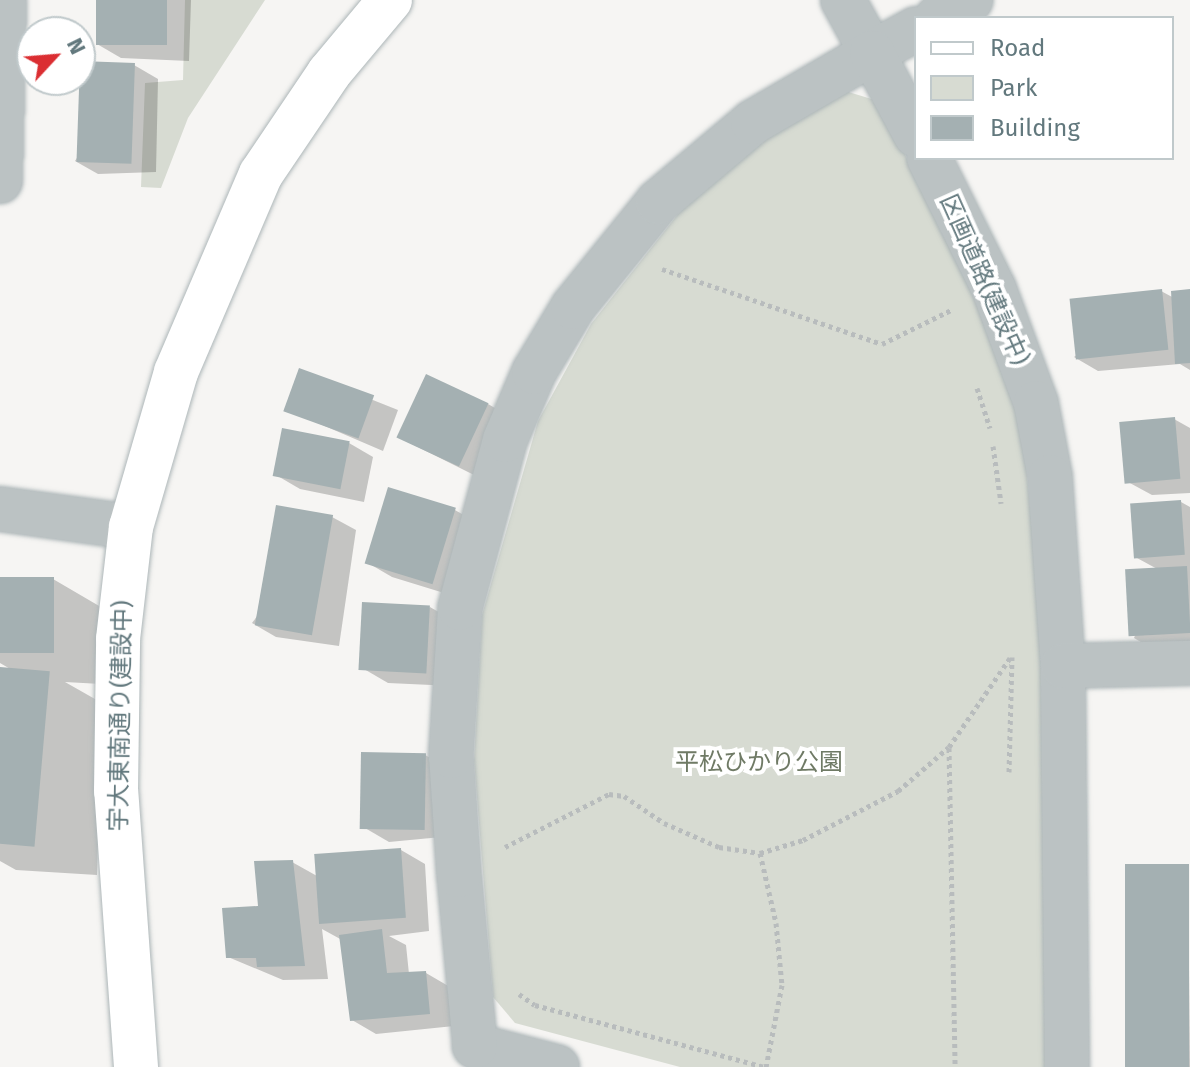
<!DOCTYPE html>
<meta charset="utf-8">
<style>
body{margin:0}
#map{position:relative;width:1190px;height:1067px;overflow:hidden;background:#f6f5f3;font-family:"Fira Sans","Noto Sans JP",sans-serif}
div>[style]{position:absolute}
[style*='--x']{left:calc(var(--x)*1px);top:calc(var(--y)*1px);width:calc(var(--w)*1px);rotate:calc(var(--a)*1deg)}
.green>*{inset:0;background:#d7dbd2}
.shadow>*{inset:0;background:#0003}
.building>*{inset:0;background:#a4b0b2;transform-origin:0 0}
.path>*{height:5px;margin-top:-2.5px;transform-origin:0;background:repeating-linear-gradient(90deg,#b8bcbd 0 4px,transparent 0 8px)}
.roads{filter:drop-shadow(0 0 2px #adb6b8) drop-shadow(0 0 2px #adb6b8)}
.street>*{height:44px;margin:-22px;padding:0 22px;transform-origin:22px;border-radius:22px;background:#bbc2c3}
.secondary>*{height:44px;margin:-22px;padding:0 22px;transform-origin:22px;border-radius:22px;background:#fff}
span{translate:-50% -50%;white-space:nowrap;text-align:center;line-height:1.15;-webkit-text-stroke:8px #fff;paint-order:stroke}
.street-label{font-size:24px;color:#62787d}
.park-label{font-size:24px;color:#6f7a65}
.legend{position:absolute;left:914px;top:16px;width:260px;height:144px;box-sizing:border-box;background:#fff;border:2px solid #c0c9cb;margin:0;padding:10px 14px;list-style:none;font-size:24px;color:#62787d}
.legend li{display:flex;align-items:center;gap:16px;height:40px}
.legend b{width:40px;border:2px solid #c0c9cb}
.north{position:absolute;left:16px;top:16px;width:80px;height:80px;box-sizing:border-box;background:#fff;border:2px solid #c0c9cb;border-radius:50%;rotate:64deg;font-size:22px;font-weight:700;line-height:32px;text-align:center;color:#62787d}
.north::after{content:'';display:block;margin:auto;width:28px;height:36px;background:#db2e32;clip-path:polygon(50% 0,100% 100%,50% 72%,0 100%)}
</style>
<div id="map">
<div class="green">
<div style="clip-path:polygon(185px 0,265px 0,188px 118px,161px 188px,141px 187px,145px 83px,183px 80px)"></div>
<div style="clip-path:polygon(842px 90px,878px 101px,966px 276px,1015px 409px,1026px 465px,1040px 611px,1050px 1067px,680px 1067px,515px 1023px,493px 997px,474px 760px,482px 615px,538px 421px,591px 324px,678px 214px,735px 158px)"></div>
</div>
<div class="shadow">
<div style="clip-path:polygon(98px 0,191px 0,189px 61px,121px 58px,97px 44px)"></div>
<div style="clip-path:polygon(134px 65px,158px 79px,156px 172px,98px 174px,75px 161px)"></div>
<div style="clip-path:polygon(1161px 291px,1174px 298px,1190px 291px,1190px 370px,1180px 364px,1098px 371px,1074px 357px)"></div>
<div style="clip-path:polygon(300px 371px,398px 410px,383px 451px,292px 412px)"></div>
<div style="clip-path:polygon(488px 404px,512px 418px,484px 480px,400px 438px)"></div>
<div style="clip-path:polygon(1174px 419px,1190px 428px,1190px 493px,1152px 495px,1128px 482px)"></div>
<div style="clip-path:polygon(349px 443px,373px 457px,364px 502px,300px 489px,276px 475px)"></div>
<div style="clip-path:polygon(1181px 502px,1190px 507px,1190px 649px,1158px 652px,1134px 638px,1161px 571px,1137px 558px)"></div>
<div style="clip-path:polygon(455px 510px,479px 524px,457px 597px,392px 577px,368px 563px)"></div>
<div style="clip-path:polygon(332px 517px,356px 530px,339px 646px,276px 637px,252px 623px)"></div>
<div style="clip-path:polygon(0 579px,53px 579px,106px 610px,101px 684px,65px 682px,102px 703px,97px 875px,16px 870px,0 861px,0 669px,12px 670px,0 663px)"></div>
<div style="clip-path:polygon(430px 607px,454px 621px,453px 686px,388px 683px,364px 669px)"></div>
<div style="clip-path:polygon(425px 755px,449px 768px,452px 836px,389px 842px,365px 828px)"></div>
<div style="clip-path:polygon(401px 850px,425px 864px,429px 931px,389px 936px,406px 945px,409px 974px,426px 973px,450px 987px,454px 1026px,376px 1034px,352px 1020px,342px 940px,322px 929px,328px 979px,283px 980px,228px 957px,292px 862px,317px 876px)"></div>
<div style="clip-path:polygon(1188px 866px,1190px 1067px,1130px 1067px)"></div>
</div>
<div class="building">
<div style="left:96px;top:0;width:71px;height:45px"></div>
<div style="left:80px;top:61px;width:55px;height:101px;rotate:2deg"></div>
<div style="left:1162px;top:289px;width:61px;height:93px;rotate:84deg"></div>
<div style="clip-path:polygon(1190px 289px,1190px 363px,1175px 364px,1171px 291px)"></div>
<div style="left:299px;top:368px;width:80px;height:46px;rotate:20deg"></div>
<div style="left:426px;top:374px;width:69px;height:70px;rotate:25deg"></div>
<div style="left:1175px;top:417px;width:62px;height:56px;rotate:85deg"></div>
<div style="left:282px;top:428px;width:69px;height:49px;rotate:11deg"></div>
<div style="left:388px;top:487px;width:71px;height:80px;rotate:17deg"></div>
<div style="left:1181px;top:500px;width:55px;height:51px;rotate:86deg"></div>
<div style="left:276px;top:505px;width:58px;height:122px;rotate:10deg"></div>
<div style="left:1187px;top:566px;width:67px;height:62px;rotate:87deg"></div>
<div style="left:0;top:577px;width:54px;height:76px"></div>
<div style="left:362px;top:602px;width:68px;height:68px;rotate:3deg"></div>
<div style="left:0;top:667px;width:50px;height:176px;rotate:5deg"></div>
<div style="left:361px;top:752px;width:65px;height:77px;rotate:1deg"></div>
<div style="left:401px;top:848px;width:70px;height:87px;rotate:86deg"></div>
<div style="clip-path:polygon(293px 860px,305px 966px,257px 967px,256px 958px,226px 958px,222px 908px,258px 906px,254px 861px)"></div>
<div style="left:1189px;top:864px;width:203px;height:64px;rotate:90deg"></div>
<div style="clip-path:polygon(382px 929px,387px 973px,426px 971px,430px 1014px,350px 1021px,339px 935px)"></div>
</div>
<div class="path">
<div style="--x:662;--y:269;--w:232;--a:18.8"></div>
<div style="--x:882;--y:344;--w:77;--a:-26.2"></div>
<div style="--x:977;--y:388;--w:42;--a:72"></div>
<div style="--x:993;--y:446;--w:58;--a:82"></div>
<div style="--x:949;--y:748;--w:319;--a:88.9"></div>
<div style="--x:1009;--y:772;--w:115;--a:-88.5"></div>
<div style="--x:505;--y:847;--w:117;--a:-27"></div>
<div style="--x:609;--y:794;--w:15;--a:8"></div>
<div style="--x:624;--y:796;--w:48;--a:34"></div>
<div style="--x:664;--y:823;--w:60;--a:23.6"></div>
<div style="--x:719;--y:847;--w:41;--a:8.3"></div>
<div style="--x:760;--y:853;--w:45;--a:-16.8"></div>
<div style="--x:803;--y:840;--w:107;--a:-27.3"></div>
<div style="--x:898;--y:791;--w:67;--a:-40.8"></div>
<div style="--x:949;--y:747;--w:108;--a:-55.6"></div>
<div style="--x:760;--y:853;--w:72;--a:77.1"></div>
<div style="--x:776;--y:923;--w:62;--a:84.5"></div>
<div style="--x:782;--y:985;--w:84;--a:101"></div>
<div style="--x:519;--y:994;--w:19;--a:35"></div>
<div style="--x:535;--y:1005;--w:238;--a:15.1"></div>
</div>
<div class="roads">
<div class="street">
<div style="--x:843;--y:0;--w:60;--a:61.3"></div>
<div style="--x:872;--y:53;--w:50;--a:-28.6"></div>
<div style="--x:937;--y:18;--w:38;--a:-28"></div>
<div style="--x:929;--y:158;--w:146;--a:63.6"></div>
<div style="--x:994;--y:289;--w:121;--a:69.8"></div>
<div style="--x:1036;--y:403;--w:75;--a:79.3"></div>
<div style="--x:1050;--y:477;--w:189;--a:86.1"></div>
<div style="--x:0;--y:181;--w:181;--a:-88.7"></div>
<div style="--x:0;--y:509;--w:132;--a:7.8"></div>
<div style="--x:557;--y:1067;--w:85;--a:-165.6"></div>
<div style="--x:475;--y:1046;--w:172;--a:-95.3"></div>
<div style="--x:459;--y:875;--w:119;--a:-93.8"></div>
<div style="--x:451;--y:756;--w:148;--a:-86.5"></div>
<div style="--x:460;--y:608;--w:174;--a:-75"></div>
<div style="--x:505;--y:440;--w:74;--a:-66.9"></div>
<div style="--x:534;--y:372;--w:76;--a:-59"></div>
<div style="--x:573;--y:307;--w:135;--a:-51"></div>
<div style="--x:658;--y:202;--w:124;--a:-40.1"></div>
<div style="--x:753;--y:122;--w:138;--a:-30.1"></div>
<div style="--x:872;--y:53;--w:93;--a:61.8"></div>
<div style="--x:1067;--y:1067;--w:401;--a:-90.6"></div>
<div style="--x:1063;--y:666;--w:127;--a:-1.4"></div>
</div>
<div class="secondary">
<div style="--x:136;--y:1067;--w:277;--a:-94.1"></div>
<div style="--x:116;--y:791;--w:152;--a:-89.2"></div>
<div style="--x:118;--y:639;--w:113;--a:-83.4"></div>
<div style="--x:131;--y:527;--w:161;--a:-73.8"></div>
<div style="--x:176;--y:372;--w:215;--a:-66.8"></div>
<div style="--x:261;--y:174;--w:122;--a:-56"></div>
<div style="--x:329;--y:73;--w:95;--a:-50.1"></div>
</div>
</div>
<div class="street-label">
<span style="left:984px;top:280px;rotate:66deg">区画道路(建設中)</span>
<span style="left:121px;top:716px;rotate:-89deg">宇大東南通り(建設中)</span>
</div>
<div class="park-label">
<span style="left:759px;top:763px">平松ひかり公園</span>
</div>
<ul class="legend">
<li><b style="height:10px;background:#fff"></b>Road</li>
<li><b style="height:22px;background:#d7dbd2"></b>Park</li>
<li><b style="height:22px;background:#a4b0b2"></b>Building</li>
</ul>
<div class="north">N</div>
</div>
